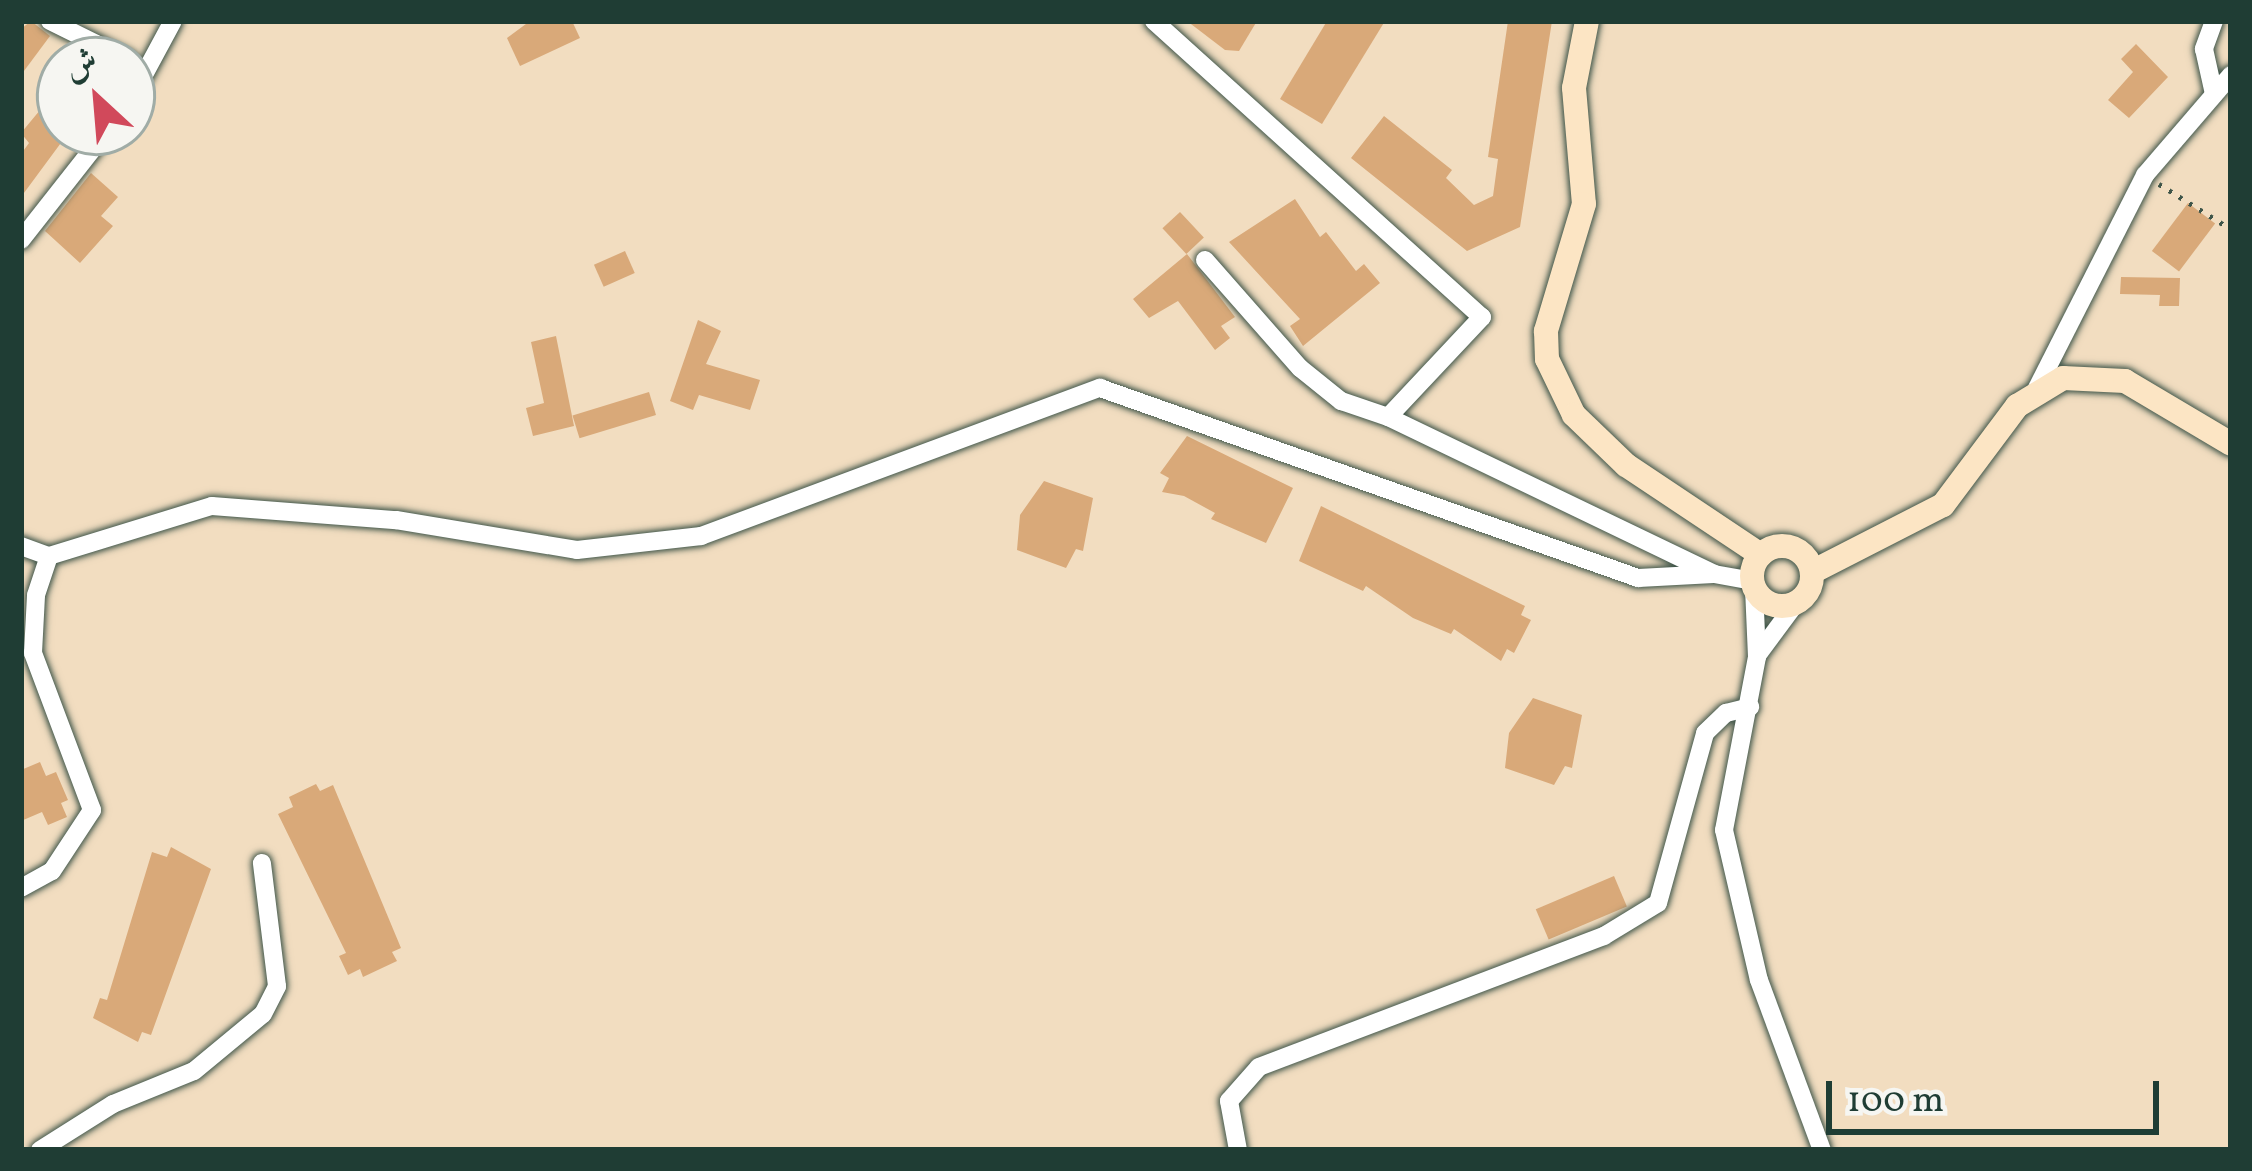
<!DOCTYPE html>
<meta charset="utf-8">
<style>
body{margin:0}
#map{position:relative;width:2252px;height:1171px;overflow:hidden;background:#f2ddc0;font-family:Vollkorn,Amiri,serif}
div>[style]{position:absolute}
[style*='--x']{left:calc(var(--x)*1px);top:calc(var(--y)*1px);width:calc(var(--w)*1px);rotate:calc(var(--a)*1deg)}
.building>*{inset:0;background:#d9a979;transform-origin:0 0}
.path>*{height:4.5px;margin-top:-2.25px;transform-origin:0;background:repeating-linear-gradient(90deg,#3f5549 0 3px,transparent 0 12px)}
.roads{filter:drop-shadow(0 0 3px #3f5549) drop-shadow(0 0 3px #3f5549)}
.minor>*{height:18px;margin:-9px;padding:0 9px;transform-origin:9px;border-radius:9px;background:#fff}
.secondary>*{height:24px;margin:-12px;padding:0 12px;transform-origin:12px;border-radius:12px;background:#fce5c4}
.secondary>.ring{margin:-12px;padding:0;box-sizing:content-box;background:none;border:24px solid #fce5c4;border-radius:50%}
span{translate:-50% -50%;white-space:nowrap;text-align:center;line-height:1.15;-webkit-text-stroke:10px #f6f6f2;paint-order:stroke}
.frame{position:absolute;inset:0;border:24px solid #1f3d34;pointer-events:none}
.north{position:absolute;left:36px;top:36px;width:120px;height:120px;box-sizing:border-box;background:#f6f6f2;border:3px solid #a0aca6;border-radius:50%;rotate:334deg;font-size:33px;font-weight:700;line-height:48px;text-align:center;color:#1f3d34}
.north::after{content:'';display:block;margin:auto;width:42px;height:54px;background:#d1495b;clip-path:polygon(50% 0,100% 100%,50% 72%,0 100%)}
.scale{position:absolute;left:1826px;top:1081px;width:333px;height:54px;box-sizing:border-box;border:6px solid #1f3d34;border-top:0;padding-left:15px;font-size:36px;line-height:42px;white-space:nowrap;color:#1f3d34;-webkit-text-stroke:9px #f6f6f2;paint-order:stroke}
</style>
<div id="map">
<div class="building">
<div style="clip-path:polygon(31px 21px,50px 36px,21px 75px,21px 29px)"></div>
<div style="clip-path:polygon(530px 21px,572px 21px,580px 38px,520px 66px,507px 38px)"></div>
<div style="clip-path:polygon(1187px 21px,1257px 21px,1239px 51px,1225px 50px)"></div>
<div style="clip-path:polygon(1327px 21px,1385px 21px,1322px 124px,1280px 99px)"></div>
<div style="clip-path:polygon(1508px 21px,1552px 21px,1520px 227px,1467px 251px,1351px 158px,1384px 116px,1452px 170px,1446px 178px,1474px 205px,1493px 196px,1498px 159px,1488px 157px)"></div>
<div style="clip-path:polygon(2136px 44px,2168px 77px,2129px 118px,2108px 100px,2133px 72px,2121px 59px)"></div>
<div style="clip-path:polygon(60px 86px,60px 132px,69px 132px,21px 197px,21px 154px,29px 143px,21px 133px)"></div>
<div style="clip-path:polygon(91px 173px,118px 197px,101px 216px,113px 226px,80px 263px,45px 231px)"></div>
<div style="clip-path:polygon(1295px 199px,1320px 237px,1326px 232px,1356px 271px,1364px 264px,1380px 283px,1303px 346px,1290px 326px,1300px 319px,1229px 242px)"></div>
<div style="left:2188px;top:203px;width:34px;height:60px;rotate:37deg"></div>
<div style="left:1180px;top:212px;width:35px;height:24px;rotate:47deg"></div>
<div style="left:625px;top:251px;width:24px;height:34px;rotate:66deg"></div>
<div style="clip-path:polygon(1187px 254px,1235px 317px,1221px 326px,1230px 338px,1215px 350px,1178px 301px,1149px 318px,1133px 299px)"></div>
<div style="clip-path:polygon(2121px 277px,2180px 278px,2179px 306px,2159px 306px,2160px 295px,2120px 294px)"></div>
<div style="clip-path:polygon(698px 320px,721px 331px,706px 364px,760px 380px,750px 410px,699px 395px,693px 410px,670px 401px)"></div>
<div style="clip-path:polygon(556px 336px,574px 426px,533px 436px,526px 408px,544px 403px,531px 342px)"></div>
<div style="left:649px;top:392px;width:24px;height:80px;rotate:73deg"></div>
<div style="clip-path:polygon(1187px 436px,1293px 488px,1266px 543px,1211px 519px,1215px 513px,1184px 496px,1162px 492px,1169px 478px,1160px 473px)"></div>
<div style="clip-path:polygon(1044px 481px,1093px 498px,1083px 551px,1076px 549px,1066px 568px,1017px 550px,1020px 515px)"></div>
<div style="clip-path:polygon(1321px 506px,1525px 606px,1521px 615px,1531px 620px,1514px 653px,1507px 649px,1501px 661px,1454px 629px,1451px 634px,1413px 618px,1366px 586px,1363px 591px,1299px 561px)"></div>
<div style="clip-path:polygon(1533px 698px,1582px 715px,1572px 768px,1565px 766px,1554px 785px,1505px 768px,1509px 733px)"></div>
<div style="clip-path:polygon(40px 762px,46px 776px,56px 772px,68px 800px,61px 803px,67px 817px,48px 825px,42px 812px,21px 821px,21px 770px)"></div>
<div style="clip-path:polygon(316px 784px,320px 791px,333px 785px,401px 948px,392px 952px,397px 961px,363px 977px,360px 969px,348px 975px,339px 956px,346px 953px,278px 814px,293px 807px,289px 797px)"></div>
<div style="clip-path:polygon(171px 847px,211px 869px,151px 1035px,142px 1032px,138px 1042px,93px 1018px,100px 998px,107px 1000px,152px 852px,167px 857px)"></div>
<div style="left:1614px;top:876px;width:33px;height:85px;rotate:67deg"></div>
</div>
<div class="path">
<div style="--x:2159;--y:184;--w:85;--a:32"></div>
</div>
<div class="roads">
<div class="minor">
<div style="--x:50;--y:21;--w:88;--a:26.3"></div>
<div style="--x:1154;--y:21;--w:442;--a:42.1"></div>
<div style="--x:1482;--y:317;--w:137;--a:133.2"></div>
<div style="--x:1388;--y:417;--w:362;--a:25.7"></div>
<div style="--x:1714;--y:574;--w:39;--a:10"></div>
<div style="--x:2214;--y:21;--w:30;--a:110"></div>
<div style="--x:2204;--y:49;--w:46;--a:77.5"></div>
<div style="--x:132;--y:97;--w:86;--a:-61.7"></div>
<div style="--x:21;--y:240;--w:137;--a:-51.8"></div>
<div style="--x:1205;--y:260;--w:144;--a:48.7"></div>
<div style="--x:1300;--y:368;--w:53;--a:38.8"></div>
<div style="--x:1341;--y:401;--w:50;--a:18.8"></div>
<div style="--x:2037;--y:388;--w:239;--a:-63.1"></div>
<div style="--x:2145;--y:175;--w:132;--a:-49.3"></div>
<div style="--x:21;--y:546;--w:30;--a:20"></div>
<div style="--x:1754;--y:588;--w:69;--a:87.5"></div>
<div style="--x:1757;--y:657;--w:176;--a:100.8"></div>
<div style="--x:1724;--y:830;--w:154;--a:76.9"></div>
<div style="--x:1759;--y:980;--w:181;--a:69.7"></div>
<div style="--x:1759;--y:653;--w:62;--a:-53.5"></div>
<div style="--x:21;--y:888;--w:35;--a:-29"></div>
<div style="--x:52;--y:871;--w:73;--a:-56.7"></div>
<div style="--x:92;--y:810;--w:168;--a:-110.6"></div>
<div style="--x:33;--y:653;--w:58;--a:-87"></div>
<div style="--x:36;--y:595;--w:41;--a:-71.6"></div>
<div style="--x:49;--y:556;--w:170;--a:-17.1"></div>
<div style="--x:212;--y:506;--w:185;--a:4.4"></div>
<div style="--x:396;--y:520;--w:183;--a:9.4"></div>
<div style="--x:577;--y:550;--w:125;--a:-6.4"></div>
<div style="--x:701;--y:536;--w:426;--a:-20.4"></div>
<div style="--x:1100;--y:388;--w:571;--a:19.45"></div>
<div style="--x:1638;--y:578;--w:76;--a:-3"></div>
<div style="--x:40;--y:1150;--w:86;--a:-32.2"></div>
<div style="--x:113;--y:1104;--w:87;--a:-22.2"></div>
<div style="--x:194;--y:1071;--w:89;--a:-39.6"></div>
<div style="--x:263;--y:1014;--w:31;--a:-63"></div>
<div style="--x:277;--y:986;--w:124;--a:-97"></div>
<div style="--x:1238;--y:1150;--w:50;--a:-100.4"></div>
<div style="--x:1229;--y:1101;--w:45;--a:-48.6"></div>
<div style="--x:1259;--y:1067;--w:369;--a:-20.8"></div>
<div style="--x:1604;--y:936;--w:63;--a:-31.4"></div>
<div style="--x:1658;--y:903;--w:176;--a:-74.5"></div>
<div style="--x:1705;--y:733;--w:29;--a:-44"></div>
<div style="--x:1726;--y:713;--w:25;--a:-14"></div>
</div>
<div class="secondary">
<div style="--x:1587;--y:21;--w:68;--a:101"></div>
<div style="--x:1574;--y:88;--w:116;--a:85.1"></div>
<div style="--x:1584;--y:204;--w:133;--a:106.7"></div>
<div style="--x:1546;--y:331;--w:28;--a:88"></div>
<div style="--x:1547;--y:359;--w:62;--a:64.3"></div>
<div style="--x:1574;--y:415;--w:72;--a:43.9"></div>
<div style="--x:1626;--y:465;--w:162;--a:33.7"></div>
<div class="ring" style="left:1752px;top:546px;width:36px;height:36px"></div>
<div style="--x:1812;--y:572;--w:147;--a:-27.1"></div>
<div style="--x:1943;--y:505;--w:124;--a:-53.2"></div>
<div style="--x:2017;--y:406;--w:54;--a:-31.3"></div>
<div style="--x:2063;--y:378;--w:62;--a:2.8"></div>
<div style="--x:2125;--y:381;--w:123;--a:30.7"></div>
</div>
</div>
<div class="frame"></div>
<div class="north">ش</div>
<div class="scale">100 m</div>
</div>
